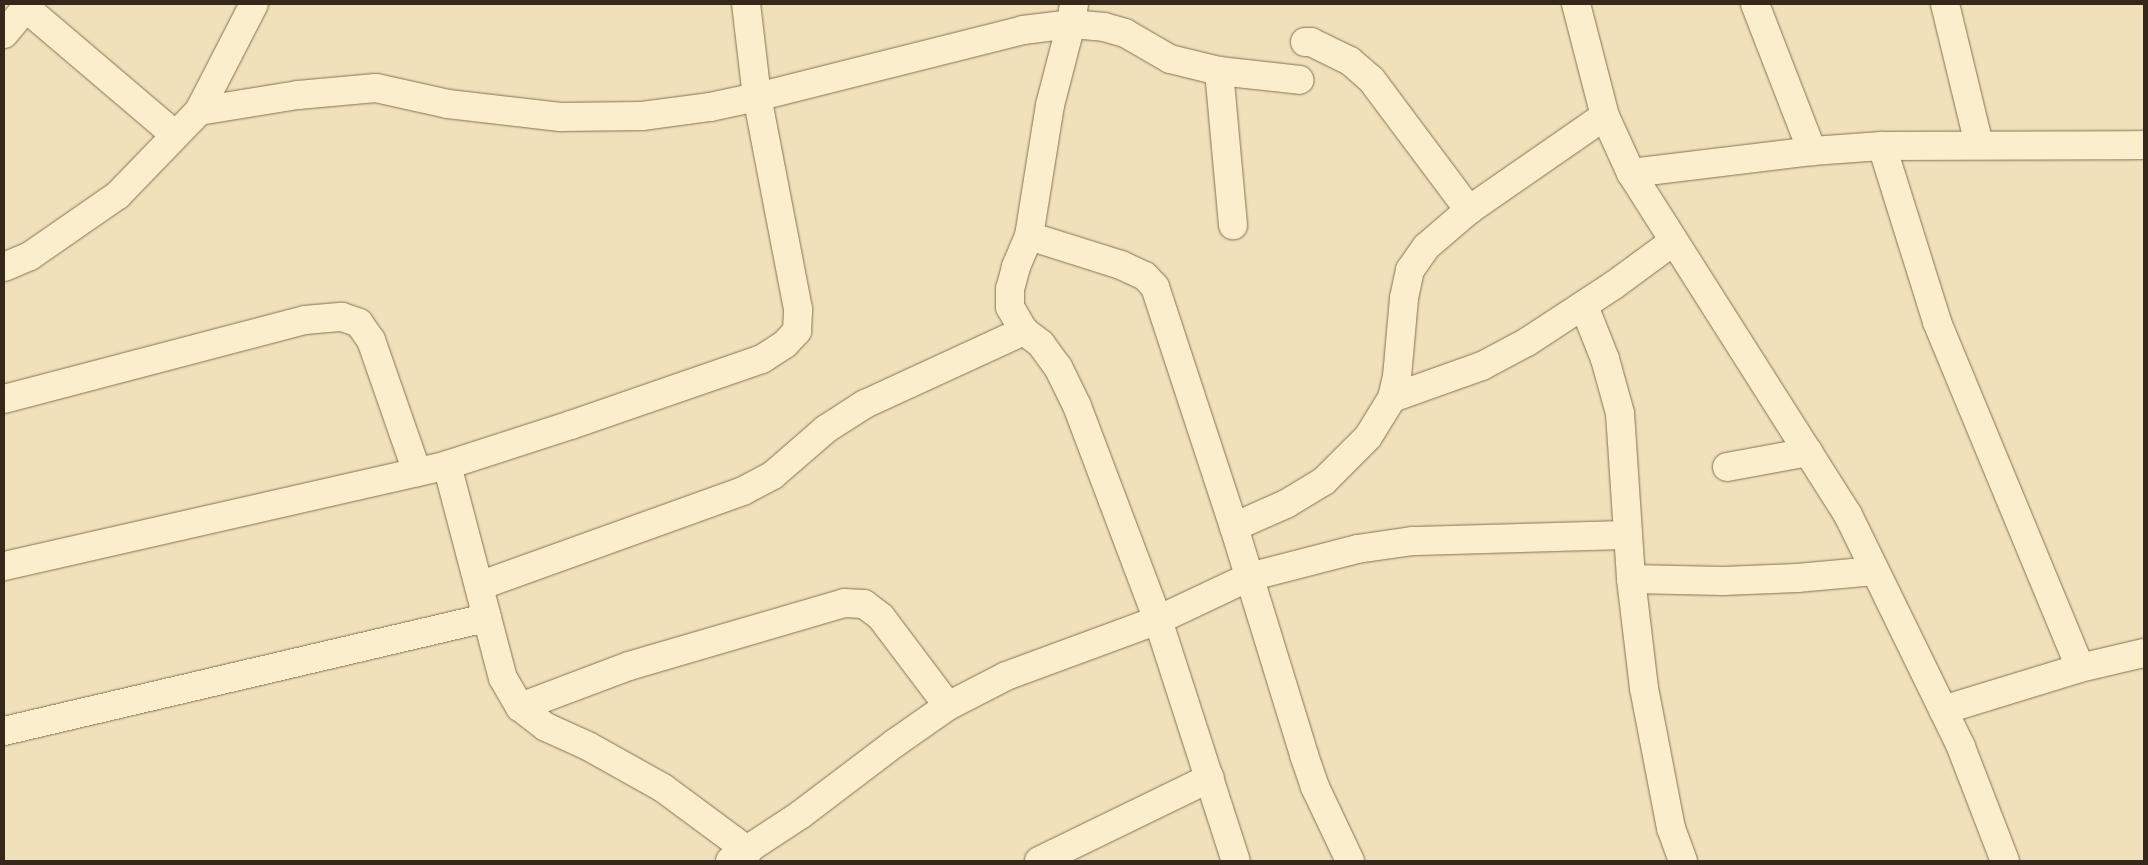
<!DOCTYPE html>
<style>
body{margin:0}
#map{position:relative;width:2148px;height:865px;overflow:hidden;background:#f0e1ba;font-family:"Roboto Serif",serif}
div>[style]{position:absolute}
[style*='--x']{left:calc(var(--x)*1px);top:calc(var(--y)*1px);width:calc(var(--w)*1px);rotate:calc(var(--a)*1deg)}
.roads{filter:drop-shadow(0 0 1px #887153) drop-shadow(0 0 1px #887153)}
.minor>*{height:28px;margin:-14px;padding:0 14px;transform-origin:14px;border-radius:14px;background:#fbeecd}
span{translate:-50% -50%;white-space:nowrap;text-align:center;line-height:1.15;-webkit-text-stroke:4px #f7ebca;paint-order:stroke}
.frame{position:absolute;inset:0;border:5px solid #35281a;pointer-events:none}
</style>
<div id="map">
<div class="roads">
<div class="minor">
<div style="--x:1074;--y:4;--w:20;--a:99"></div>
<div style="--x:1071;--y:24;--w:84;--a:104.5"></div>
<div style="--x:1050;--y:105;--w:133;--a:99.1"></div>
<div style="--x:1029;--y:236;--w:34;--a:113"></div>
<div style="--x:1016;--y:267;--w:23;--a:105"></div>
<div style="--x:1010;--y:289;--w:18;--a:90"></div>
<div style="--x:1010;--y:307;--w:28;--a:60"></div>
<div style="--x:1024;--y:331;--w:21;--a:37"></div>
<div style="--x:1041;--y:344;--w:29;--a:54"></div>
<div style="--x:1058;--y:367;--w:43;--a:64"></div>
<div style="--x:1077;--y:406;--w:229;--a:69.3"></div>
<div style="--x:1158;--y:620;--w:253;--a:72.1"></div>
<div style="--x:1576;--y:4;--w:116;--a:75.5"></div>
<div style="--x:1605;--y:116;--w:63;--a:65.5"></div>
<div style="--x:1631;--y:173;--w:405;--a:57.6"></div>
<div style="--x:1848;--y:515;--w:258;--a:64"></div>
<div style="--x:1961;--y:747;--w:122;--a:68.9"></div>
<div style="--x:1755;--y:4;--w:158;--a:68.8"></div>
<div style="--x:1945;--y:4;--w:145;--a:76.4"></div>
<div style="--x:26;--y:8;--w:196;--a:40.4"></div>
<div style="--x:4;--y:34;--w:39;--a:-50"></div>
<div style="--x:1305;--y:42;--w:6;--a:0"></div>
<div style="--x:1311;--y:42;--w:43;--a:26"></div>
<div style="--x:1350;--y:61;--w:28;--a:41"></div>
<div style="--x:1371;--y:79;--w:164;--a:53.2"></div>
<div style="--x:1219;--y:71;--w:155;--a:84.8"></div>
<div style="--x:199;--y:111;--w:100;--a:-9.2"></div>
<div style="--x:298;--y:95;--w:78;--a:-5.1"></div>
<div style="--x:376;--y:88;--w:74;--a:12.5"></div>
<div style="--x:448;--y:104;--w:113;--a:6.6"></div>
<div style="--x:560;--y:117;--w:82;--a:-0.7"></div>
<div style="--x:642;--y:116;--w:69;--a:-7.5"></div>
<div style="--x:710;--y:107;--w:48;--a:-12"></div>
<div style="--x:757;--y:97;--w:274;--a:-14.1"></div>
<div style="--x:1023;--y:30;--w:48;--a:-7.1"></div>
<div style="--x:1071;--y:24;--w:33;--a:5"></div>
<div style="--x:1104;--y:27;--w:22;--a:16"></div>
<div style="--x:1125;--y:33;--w:52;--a:30"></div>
<div style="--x:1170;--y:59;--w:50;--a:13.8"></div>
<div style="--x:1219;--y:71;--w:81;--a:6.3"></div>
<div style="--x:1882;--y:146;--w:184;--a:72.6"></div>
<div style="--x:1937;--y:322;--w:374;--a:67.5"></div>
<div style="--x:1631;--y:173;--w:182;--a:-6.9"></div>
<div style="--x:1812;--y:151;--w:70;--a:-4.1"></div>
<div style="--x:1882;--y:146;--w:262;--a:-0.2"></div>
<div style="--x:1029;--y:236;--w:96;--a:17.5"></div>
<div style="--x:1121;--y:265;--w:26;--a:25"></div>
<div style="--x:1145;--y:276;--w:15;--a:48"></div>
<div style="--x:1155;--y:287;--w:253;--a:71.8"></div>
<div style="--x:1234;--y:527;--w:239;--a:72.9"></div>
<div style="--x:1304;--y:755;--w:34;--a:71"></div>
<div style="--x:1315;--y:787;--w:82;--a:64.7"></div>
<div style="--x:4;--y:267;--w:28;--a:-23"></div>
<div style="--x:30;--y:256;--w:107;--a:-34.7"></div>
<div style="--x:118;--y:195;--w:117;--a:-46"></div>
<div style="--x:199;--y:111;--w:120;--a:-62.8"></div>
<div style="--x:1584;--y:306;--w:57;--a:68.4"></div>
<div style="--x:1605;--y:359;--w:56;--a:74.5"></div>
<div style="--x:1620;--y:413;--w:166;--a:86.2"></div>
<div style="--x:1631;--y:579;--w:110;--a:83.2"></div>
<div style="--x:1644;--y:688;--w:143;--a:79.1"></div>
<div style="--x:1671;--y:828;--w:35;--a:70"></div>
<div style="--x:1392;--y:398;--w:96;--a:-19.6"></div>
<div style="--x:1482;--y:366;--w:51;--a:-28.1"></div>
<div style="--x:1527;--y:342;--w:104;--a:-33.2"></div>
<div style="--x:1614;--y:285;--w:74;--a:-36.3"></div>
<div style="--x:4;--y:399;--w:311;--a:-14.7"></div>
<div style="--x:305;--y:320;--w:37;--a:-5"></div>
<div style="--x:342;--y:317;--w:18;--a:19"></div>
<div style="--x:359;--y:323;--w:21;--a:55"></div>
<div style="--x:371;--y:340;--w:140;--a:70.8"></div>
<div style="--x:447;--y:465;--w:220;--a:75.3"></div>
<div style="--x:503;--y:678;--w:34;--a:60"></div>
<div style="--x:520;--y:707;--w:33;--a:38"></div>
<div style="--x:546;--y:727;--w:46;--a:24.3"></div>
<div style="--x:588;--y:746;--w:86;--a:29.2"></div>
<div style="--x:663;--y:788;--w:106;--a:36.5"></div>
<div style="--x:1727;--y:467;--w:83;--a:-10.4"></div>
<div style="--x:1234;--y:527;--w:57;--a:-23.9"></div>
<div style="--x:1286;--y:504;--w:44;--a:-31.2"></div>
<div style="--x:1324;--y:481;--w:62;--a:-45"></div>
<div style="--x:1368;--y:437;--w:46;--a:-58.4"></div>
<div style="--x:1392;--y:398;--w:22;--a:-77"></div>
<div style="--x:1397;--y:377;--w:79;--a:-84.9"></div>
<div style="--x:1404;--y:298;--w:29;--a:-78"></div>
<div style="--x:1410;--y:270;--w:28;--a:-55"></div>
<div style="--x:1426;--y:247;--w:57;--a:-40.7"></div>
<div style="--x:1469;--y:210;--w:165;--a:-34.7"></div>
<div style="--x:4;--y:566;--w:454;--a:-12.8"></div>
<div style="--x:447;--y:465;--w:130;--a:-17.9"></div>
<div style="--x:571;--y:425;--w:202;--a:-19.1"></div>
<div style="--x:762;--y:359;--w:27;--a:-33"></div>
<div style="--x:785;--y:344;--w:18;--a:-47"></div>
<div style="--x:797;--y:331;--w:22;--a:-87"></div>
<div style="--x:798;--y:309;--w:216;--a:-100.9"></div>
<div style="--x:757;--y:97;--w:94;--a:-96.7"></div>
<div style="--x:1631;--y:579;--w:92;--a:1.2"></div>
<div style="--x:1723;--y:581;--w:74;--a:-2.3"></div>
<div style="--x:1797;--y:578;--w:78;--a:-5.1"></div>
<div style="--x:479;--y:586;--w:281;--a:-19.8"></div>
<div style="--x:743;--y:491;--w:34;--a:-28"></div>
<div style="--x:773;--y:475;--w:70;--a:-41"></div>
<div style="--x:826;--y:429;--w:46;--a:-32.7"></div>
<div style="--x:865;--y:404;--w:175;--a:-24.7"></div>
<div style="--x:520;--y:707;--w:116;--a:-20.6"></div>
<div style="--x:629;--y:666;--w:224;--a:-16.3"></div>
<div style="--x:844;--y:603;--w:20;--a:3"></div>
<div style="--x:864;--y:604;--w:21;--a:37"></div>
<div style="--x:881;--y:617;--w:111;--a:53"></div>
<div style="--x:1943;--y:710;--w:143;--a:-17"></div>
<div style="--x:2080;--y:668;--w:66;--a:-13.2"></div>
<div style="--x:4;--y:731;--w:496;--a:-13.2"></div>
<div style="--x:730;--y:861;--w:84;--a:-33.3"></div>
<div style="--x:800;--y:815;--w:119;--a:-37.2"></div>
<div style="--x:895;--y:743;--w:65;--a:-34.9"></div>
<div style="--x:948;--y:706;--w:65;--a:-27.3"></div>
<div style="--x:1006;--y:676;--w:162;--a:-20.2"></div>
<div style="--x:1158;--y:620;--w:101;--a:-25.3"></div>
<div style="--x:1249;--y:577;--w:112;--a:-14.5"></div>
<div style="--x:1357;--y:549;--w:57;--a:-8.1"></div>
<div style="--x:1413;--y:541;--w:215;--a:-1.6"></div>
<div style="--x:1039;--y:861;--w:190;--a:-25.9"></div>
</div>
</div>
<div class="frame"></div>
</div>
